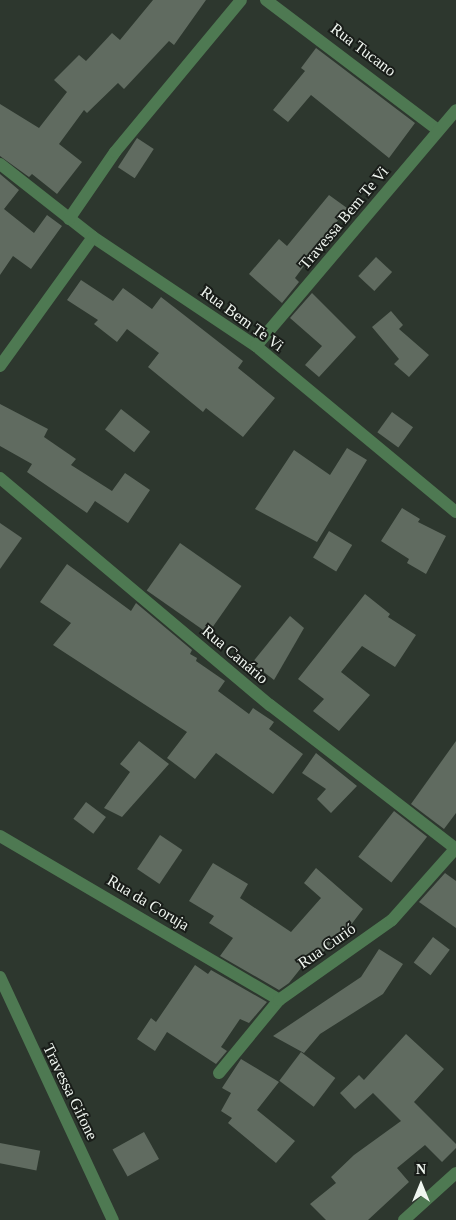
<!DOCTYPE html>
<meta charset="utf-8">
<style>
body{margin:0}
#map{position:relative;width:456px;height:1220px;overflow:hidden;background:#2d372e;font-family:"Times New Roman",serif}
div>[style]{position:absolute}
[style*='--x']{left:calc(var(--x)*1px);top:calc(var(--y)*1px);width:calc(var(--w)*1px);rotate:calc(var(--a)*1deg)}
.building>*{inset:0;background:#606b60;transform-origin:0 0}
.minor>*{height:12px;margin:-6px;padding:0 6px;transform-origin:6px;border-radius:6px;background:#4e7952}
span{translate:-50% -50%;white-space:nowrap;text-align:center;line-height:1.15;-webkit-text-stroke:4px #191d19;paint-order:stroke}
.street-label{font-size:16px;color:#f0f6f0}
.north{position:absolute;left:396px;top:1160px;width:50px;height:50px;-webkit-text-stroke:4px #191d19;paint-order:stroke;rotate:0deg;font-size:14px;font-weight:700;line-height:20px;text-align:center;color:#f0f6f0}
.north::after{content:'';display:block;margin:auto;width:18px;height:22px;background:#f0f6f0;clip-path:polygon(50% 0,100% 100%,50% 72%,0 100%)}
</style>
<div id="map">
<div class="building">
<div style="clip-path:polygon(153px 0,206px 0,174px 45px,169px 41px,124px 89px,118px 83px,87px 113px,84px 110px,59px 144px,82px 162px,57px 194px,32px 174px,29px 177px,0 156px,0 104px,39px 128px,67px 92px,54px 80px,79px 55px,86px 61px,112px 33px,120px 40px)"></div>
<div style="clip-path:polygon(316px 48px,415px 123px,389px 158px,311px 95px,288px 122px,273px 110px,305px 71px,301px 68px)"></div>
<div style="left:137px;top:138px;width:20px;height:35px;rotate:33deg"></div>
<div style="clip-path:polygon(0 174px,19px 190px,4px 209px,34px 233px,47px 215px,62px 226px,31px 269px,13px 256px,0 275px)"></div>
<div style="clip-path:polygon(329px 195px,347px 208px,295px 278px,299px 282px,282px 303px,249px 274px,279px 239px,287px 246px)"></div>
<div style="left:376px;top:257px;width:22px;height:26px;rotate:43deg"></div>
<div style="clip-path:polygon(81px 280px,113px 301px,123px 288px,152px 309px,161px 297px,243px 361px,238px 368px,275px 398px,243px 437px,206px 408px,203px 412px,148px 367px,159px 353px,127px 329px,117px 342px,94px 324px,98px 320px,67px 300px)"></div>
<div style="clip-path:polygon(312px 293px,356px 337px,319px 377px,305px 365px,322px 346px,290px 318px)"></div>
<div style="clip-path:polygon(391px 311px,403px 325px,399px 329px,429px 355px,409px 377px,394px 364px,399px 359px,372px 327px)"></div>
<div style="clip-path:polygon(0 404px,48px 429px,44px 437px,76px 459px,71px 465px,112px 491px,125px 473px,150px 490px,128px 523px,95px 501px,87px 513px,27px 472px,32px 464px,0 446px)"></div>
<div style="left:121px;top:409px;width:37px;height:26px;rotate:38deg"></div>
<div style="left:392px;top:412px;width:26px;height:25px;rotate:36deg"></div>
<div style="clip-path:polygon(347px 448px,367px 460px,317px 542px,255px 509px,294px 450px,330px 475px)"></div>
<div style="clip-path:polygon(402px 508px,420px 519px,418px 522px,446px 536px,426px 574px,407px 563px,409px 559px,381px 541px)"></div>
<div style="clip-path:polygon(0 523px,22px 538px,0 569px)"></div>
<div style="left:329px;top:531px;width:27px;height:31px;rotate:31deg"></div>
<div style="left:180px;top:543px;width:75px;height:58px;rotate:35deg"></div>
<div style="clip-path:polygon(67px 564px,131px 611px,136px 603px,192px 650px,190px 654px,197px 658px,196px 661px,225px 681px,218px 691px,249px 714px,253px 708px,274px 722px,269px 729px,303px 754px,273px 794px,216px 753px,195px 779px,167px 758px,187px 732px,53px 645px,71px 623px,40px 602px)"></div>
<div style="clip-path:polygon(365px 594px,390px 614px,388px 617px,416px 635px,395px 667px,362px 646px,341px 672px,370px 695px,339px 731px,313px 711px,324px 699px,298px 679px)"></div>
<div style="clip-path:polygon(290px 616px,304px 628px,274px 680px,252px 663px)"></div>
<div style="clip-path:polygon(139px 741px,169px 764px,122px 817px,104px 808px,130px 772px,120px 764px)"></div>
<div style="clip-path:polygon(456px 741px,456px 813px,444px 829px,411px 804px)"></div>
<div style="clip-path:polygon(316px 753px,357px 786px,331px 813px,317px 799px,326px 789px,302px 773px)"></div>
<div style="left:86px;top:802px;width:25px;height:21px;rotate:37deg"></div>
<div style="left:394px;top:811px;width:42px;height:58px;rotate:38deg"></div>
<div style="left:160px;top:835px;width:27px;height:41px;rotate:34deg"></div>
<div style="clip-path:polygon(213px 863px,248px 884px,240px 898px,291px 932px,321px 898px,304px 883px,316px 868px,363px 909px,335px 946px,331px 943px,315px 962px,309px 958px,289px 983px,279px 990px,220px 956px,233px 938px,209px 923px,214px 916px,189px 901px)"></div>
<div style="clip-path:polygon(445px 873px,456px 881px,456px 928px,419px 902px)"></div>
<div style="left:433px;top:937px;width:21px;height:32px;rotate:37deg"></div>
<div style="clip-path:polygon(379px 949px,403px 964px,383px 994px,320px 1034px,304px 1053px,273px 1036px,361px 977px)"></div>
<div style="clip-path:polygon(195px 965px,208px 974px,211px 970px,267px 1002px,249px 1023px,240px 1019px,221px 1047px,227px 1051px,216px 1064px,167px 1032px,155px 1051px,137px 1039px,151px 1018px,156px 1022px)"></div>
<div style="clip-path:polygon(406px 1034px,444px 1069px,414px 1102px,456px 1144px,456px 1148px,442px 1162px,425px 1145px,397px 1168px,409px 1182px,368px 1220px,326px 1220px,310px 1204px,336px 1183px,331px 1177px,354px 1155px,401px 1121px,373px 1093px,355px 1109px,340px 1093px,359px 1075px,364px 1080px)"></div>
<div style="left:301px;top:1052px;width:43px;height:36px;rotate:37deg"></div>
<div style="clip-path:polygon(241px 1059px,279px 1082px,257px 1110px,295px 1141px,276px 1163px,228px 1123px,232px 1118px,221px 1111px,231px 1093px,222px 1088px)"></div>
<div style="left:144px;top:1132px;width:31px;height:36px;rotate:61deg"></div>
<div style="left:0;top:1143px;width:41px;height:20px;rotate:11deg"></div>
</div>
<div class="minor">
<div style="--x:266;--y:0;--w:216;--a:37.1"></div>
<div style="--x:0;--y:164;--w:118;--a:38.1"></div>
<div style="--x:93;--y:237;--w:196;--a:33.8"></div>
<div style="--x:256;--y:346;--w:260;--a:39.7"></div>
<div style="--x:69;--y:219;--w:81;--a:-55.5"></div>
<div style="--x:115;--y:152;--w:197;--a:-50.3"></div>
<div style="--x:256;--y:346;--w:309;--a:-49.7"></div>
<div style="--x:0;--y:366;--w:159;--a:-54.2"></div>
<div style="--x:0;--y:478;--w:353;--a:40.1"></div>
<div style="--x:270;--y:705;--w:235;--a:37.7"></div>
<div style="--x:0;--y:836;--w:324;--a:30.4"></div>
<div style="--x:0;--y:977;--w:268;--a:65.1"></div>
<div style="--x:219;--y:1073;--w:94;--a:-50.6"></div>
<div style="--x:279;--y:1000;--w:138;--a:-35.3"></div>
<div style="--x:392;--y:920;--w:96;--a:-48.4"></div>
<div style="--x:404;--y:1220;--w:70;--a:-42.1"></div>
</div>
<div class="street-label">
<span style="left:363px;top:50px;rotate:37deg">Rua Tucano</span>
<span style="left:344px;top:218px;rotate:-50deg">Travessa Bem Te Vi</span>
<span style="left:242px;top:319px;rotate:36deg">Rua Bem Te Vi</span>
<span style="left:235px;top:655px;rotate:40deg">Rua Canário</span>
<span style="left:148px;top:903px;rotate:31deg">Rua da Coruja</span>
<span style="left:327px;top:946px;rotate:-35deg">Rua Curió</span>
<span style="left:70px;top:1092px;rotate:64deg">Travessa Gifone</span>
</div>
<div class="north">N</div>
</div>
